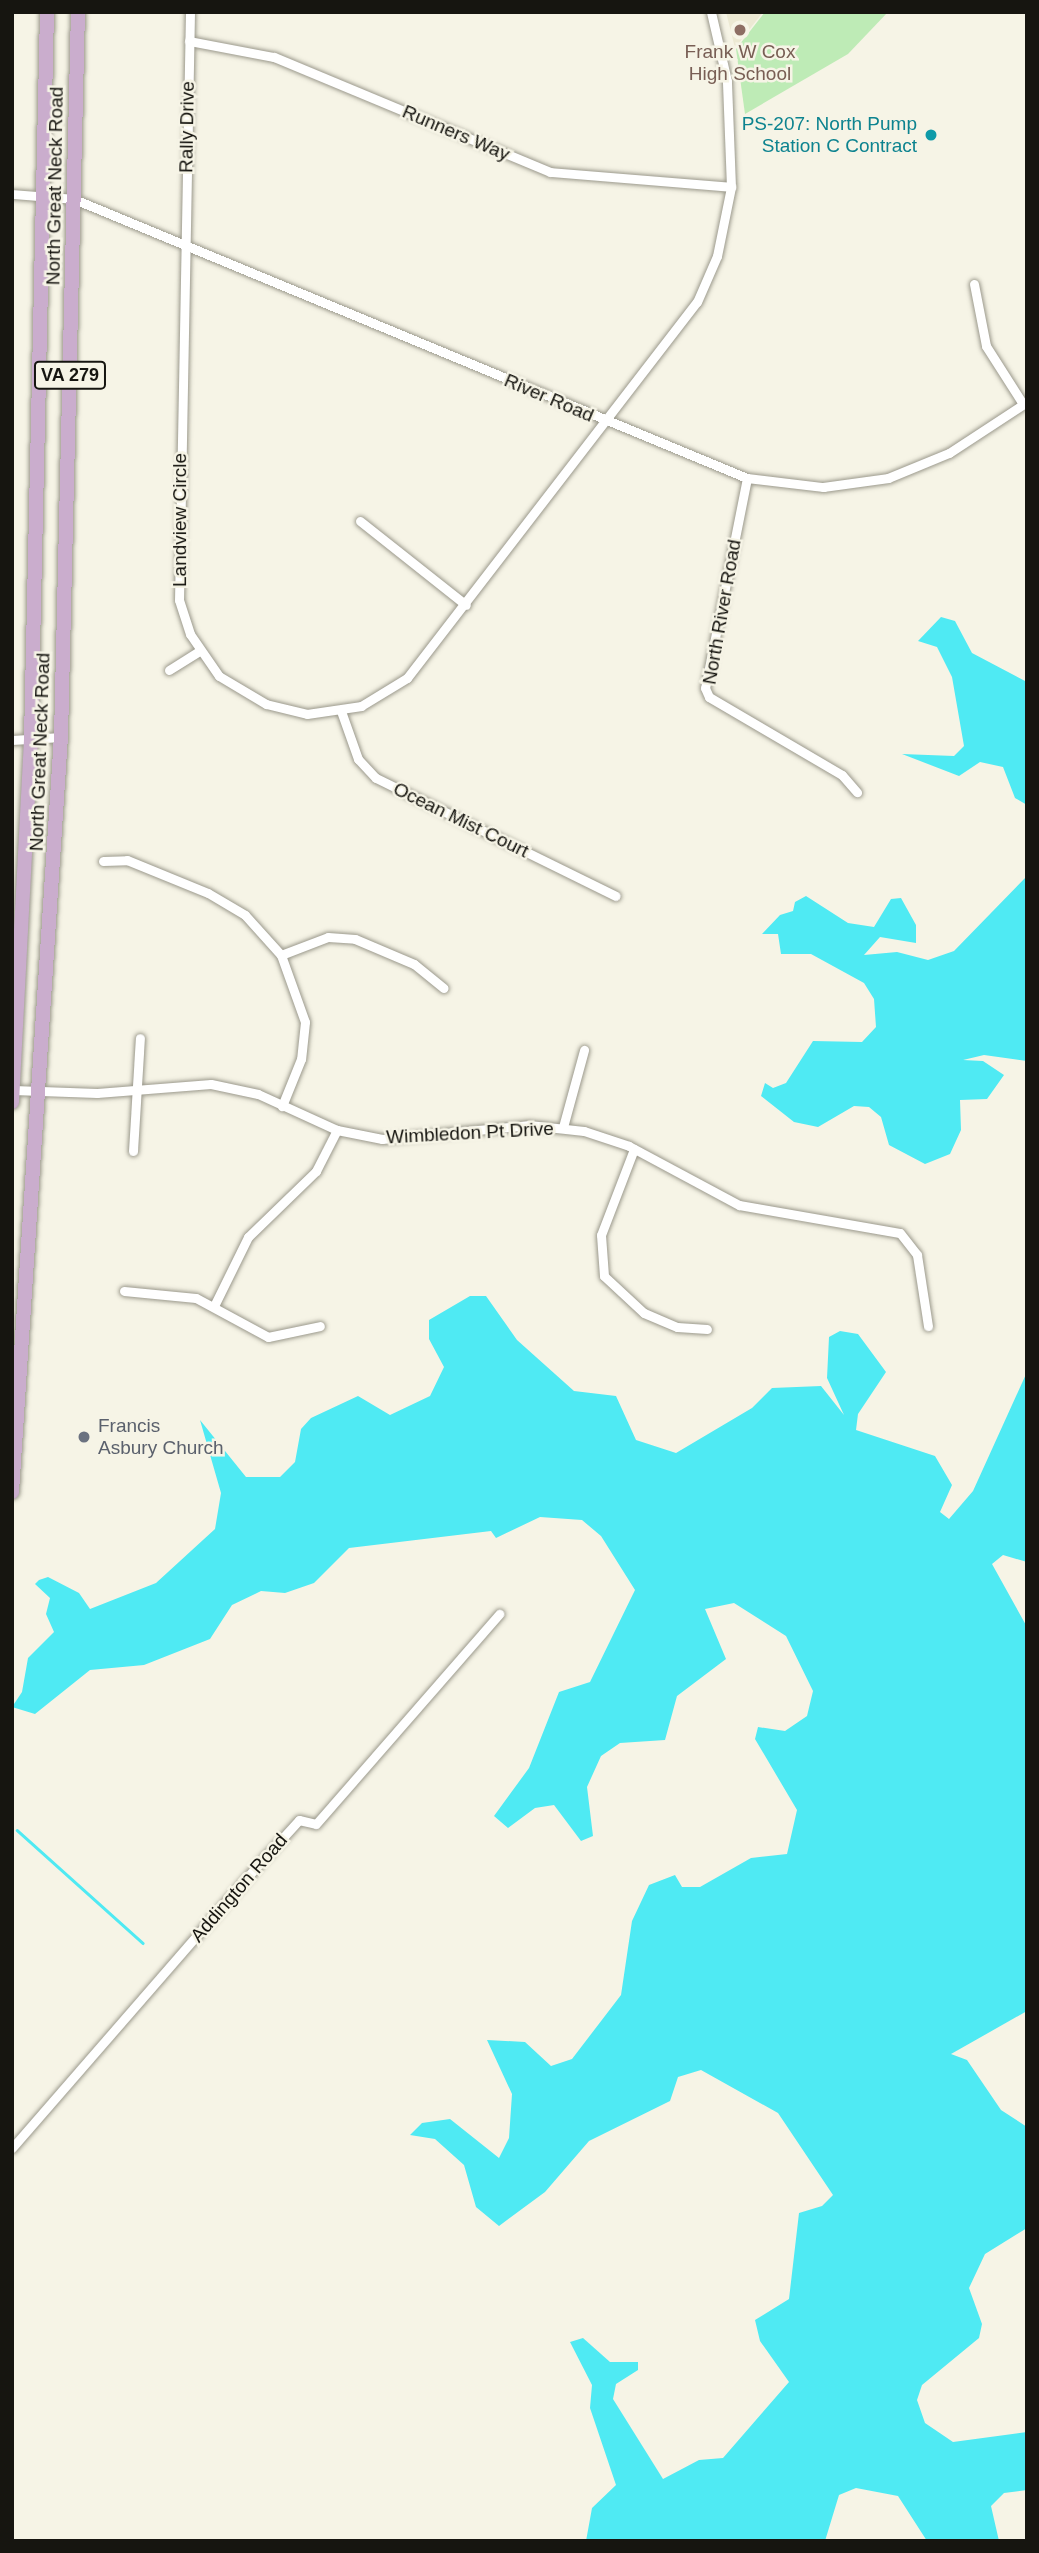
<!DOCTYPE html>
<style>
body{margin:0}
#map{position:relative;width:1039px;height:2553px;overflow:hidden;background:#f6f4e6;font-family:Arial,sans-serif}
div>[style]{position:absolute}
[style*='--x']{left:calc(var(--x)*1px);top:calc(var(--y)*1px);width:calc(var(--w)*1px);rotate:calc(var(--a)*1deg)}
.built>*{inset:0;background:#ece9d3}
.green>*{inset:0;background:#beebb6}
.water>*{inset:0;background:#4feaf3}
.stream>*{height:2.5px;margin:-1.25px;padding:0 1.25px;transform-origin:1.25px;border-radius:1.25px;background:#4feaf3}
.roads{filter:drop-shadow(0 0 2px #9b998c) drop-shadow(0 0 2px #9b998c)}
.street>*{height:9px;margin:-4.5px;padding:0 4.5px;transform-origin:4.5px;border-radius:4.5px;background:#fff}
.primary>*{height:14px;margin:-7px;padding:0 7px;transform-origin:7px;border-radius:7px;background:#caadcd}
.dots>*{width:19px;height:19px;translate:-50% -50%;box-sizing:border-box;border:4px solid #f6f4e6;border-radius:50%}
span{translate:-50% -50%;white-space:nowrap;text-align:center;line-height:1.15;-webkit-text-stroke:5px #f6f4e6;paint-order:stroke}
.shield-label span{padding:2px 5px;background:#f6f4e6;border:2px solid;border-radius:5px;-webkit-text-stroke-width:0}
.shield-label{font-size:18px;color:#161510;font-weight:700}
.education-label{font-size:19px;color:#785e54}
.culture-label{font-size:19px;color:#0d838f}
.right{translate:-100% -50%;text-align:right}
.street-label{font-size:19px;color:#161510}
.worship-label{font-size:19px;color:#5b616d}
.left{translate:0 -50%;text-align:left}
.frame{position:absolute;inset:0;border:14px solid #161510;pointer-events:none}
</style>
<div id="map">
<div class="built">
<div style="clip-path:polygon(726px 12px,763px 12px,735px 48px)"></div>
</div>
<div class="green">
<div style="clip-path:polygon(765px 12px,888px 12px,848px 54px,745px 114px,736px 49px)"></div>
</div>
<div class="water">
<div style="clip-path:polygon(941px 617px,955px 621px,972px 653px,1027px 682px,1027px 805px,1015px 798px,1003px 767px,980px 762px,959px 776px,902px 754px,954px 756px,964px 746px,952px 677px,937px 647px,918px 641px)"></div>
<div style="clip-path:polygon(1027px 876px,1027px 1061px,984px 1055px,963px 1060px,983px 1061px,1004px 1075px,987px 1099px,960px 1100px,961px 1130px,950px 1154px,925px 1164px,889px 1145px,881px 1117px,869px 1107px,854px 1106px,818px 1127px,794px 1122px,761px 1096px,765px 1083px,773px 1088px,786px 1083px,813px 1041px,862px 1042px,876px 1027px,874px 999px,864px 983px,811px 954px,781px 954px,778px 934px,762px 934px,780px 915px,793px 911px,795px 902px,806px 896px,848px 923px,874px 927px,891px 899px,901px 898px,916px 925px,916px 943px,880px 937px,864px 955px,897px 952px,928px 960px,954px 951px)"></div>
<div style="clip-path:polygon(470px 1296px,486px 1296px,517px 1340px,574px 1391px,616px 1396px,636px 1440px,676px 1453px,752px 1408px,772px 1388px,821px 1386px,844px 1415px,827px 1378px,829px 1337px,840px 1331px,858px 1334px,886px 1372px,858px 1414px,856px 1430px,935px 1456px,952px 1485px,940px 1512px,949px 1519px,973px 1491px,1027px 1372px,1027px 1562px,1003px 1555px,992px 1564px,1027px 1627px,1027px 2011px,951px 2054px,967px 2060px,1001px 2110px,1027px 2127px,1027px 2228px,985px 2254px,969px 2288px,982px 2324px,979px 2338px,922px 2385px,917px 2400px,925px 2423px,953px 2442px,1027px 2432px,1027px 2490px,1004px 2493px,991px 2506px,999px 2541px,927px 2541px,898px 2496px,856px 2488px,839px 2495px,825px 2541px,586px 2541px,592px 2508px,616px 2485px,590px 2408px,592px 2385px,570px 2342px,583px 2338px,610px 2362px,638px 2362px,638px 2370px,616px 2384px,613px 2399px,663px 2479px,699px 2460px,723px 2458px,789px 2382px,760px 2341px,755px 2320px,789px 2299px,799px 2213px,822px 2206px,833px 2195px,778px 2113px,701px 2070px,678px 2077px,670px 2101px,589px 2141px,545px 2192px,499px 2226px,476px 2207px,464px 2165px,435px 2139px,410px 2135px,422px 2123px,450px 2119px,499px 2158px,509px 2138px,512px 2094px,487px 2040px,525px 2042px,551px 2066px,572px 2059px,621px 1995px,632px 1921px,649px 1885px,675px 1875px,682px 1887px,700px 1887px,751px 1858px,787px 1854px,797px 1810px,755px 1739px,758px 1727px,785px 1731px,807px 1716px,813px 1691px,786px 1636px,734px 1603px,705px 1609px,726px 1659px,677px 1696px,665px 1740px,620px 1743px,601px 1756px,587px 1787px,593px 1836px,581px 1841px,554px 1805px,535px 1808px,508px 1828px,494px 1816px,529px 1768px,559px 1692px,590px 1682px,635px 1590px,601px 1536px,582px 1520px,540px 1517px,496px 1538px,491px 1531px,349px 1548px,314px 1583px,285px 1593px,261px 1591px,232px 1605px,210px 1639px,144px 1665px,90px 1670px,35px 1714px,12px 1707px,22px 1692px,28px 1658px,54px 1632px,46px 1614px,50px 1598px,35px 1584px,39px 1580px,48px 1577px,79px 1593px,90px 1609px,156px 1583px,215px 1529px,221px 1493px,200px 1420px,246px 1477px,280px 1477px,295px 1462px,301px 1429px,311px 1418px,358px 1396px,390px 1415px,430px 1396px,444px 1367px,429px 1339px,429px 1320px)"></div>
</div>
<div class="stream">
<div style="--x:17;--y:1830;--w:169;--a:41.9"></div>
</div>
<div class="roads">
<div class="street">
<div style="--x:190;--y:12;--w:588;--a:91.07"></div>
<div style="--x:179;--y:600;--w:36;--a:72"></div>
<div style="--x:190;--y:634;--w:51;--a:55.4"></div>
<div style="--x:219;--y:676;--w:55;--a:30.8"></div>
<div style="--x:266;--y:704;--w:42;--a:13.7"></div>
<div style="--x:307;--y:714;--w:55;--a:-8.4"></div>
<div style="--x:361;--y:706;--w:54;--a:-31.3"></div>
<div style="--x:407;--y:678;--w:475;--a:-52.4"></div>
<div style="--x:697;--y:302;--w:50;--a:-66.5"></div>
<div style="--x:717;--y:256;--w:70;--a:-78.5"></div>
<div style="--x:731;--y:187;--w:106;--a:-92.2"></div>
<div style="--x:727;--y:81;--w:71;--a:-103.1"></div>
<div style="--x:189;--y:41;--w:86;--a:10.7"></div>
<div style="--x:274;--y:57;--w:299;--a:22.6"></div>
<div style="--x:550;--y:172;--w:182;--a:4.7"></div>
<div style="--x:12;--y:194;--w:62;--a:4.6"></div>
<div style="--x:74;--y:199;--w:729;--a:22.52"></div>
<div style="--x:747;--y:478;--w:77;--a:6.8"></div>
<div style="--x:823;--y:487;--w:66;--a:-7.9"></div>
<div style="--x:888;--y:478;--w:66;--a:-22.3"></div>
<div style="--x:949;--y:453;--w:93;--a:-33.2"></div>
<div style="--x:974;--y:284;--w:63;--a:79"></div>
<div style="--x:986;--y:346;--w:69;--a:57.5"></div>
<div style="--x:747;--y:478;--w:214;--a:101.3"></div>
<div style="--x:705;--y:688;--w:10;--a:66"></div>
<div style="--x:709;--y:697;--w:154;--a:30.4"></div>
<div style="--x:842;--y:775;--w:23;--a:49"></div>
<div style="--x:360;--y:521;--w:135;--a:38.4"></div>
<div style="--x:169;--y:670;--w:36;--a:-32"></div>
<div style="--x:341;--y:711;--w:51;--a:70.5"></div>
<div style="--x:358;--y:759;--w:26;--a:47"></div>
<div style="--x:376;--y:778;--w:267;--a:26.2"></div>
<div style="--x:12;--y:740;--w:49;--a:-3.5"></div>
<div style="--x:103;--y:861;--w:24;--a:-2"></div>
<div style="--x:127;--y:860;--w:87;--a:22.2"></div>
<div style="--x:208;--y:893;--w:43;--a:30.7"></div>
<div style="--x:245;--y:915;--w:54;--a:48"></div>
<div style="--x:281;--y:955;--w:71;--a:70.3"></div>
<div style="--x:305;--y:1022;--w:37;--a:96"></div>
<div style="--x:301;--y:1059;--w:51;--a:112"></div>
<div style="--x:281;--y:955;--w:50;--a:-21"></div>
<div style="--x:328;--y:937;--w:27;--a:4"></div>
<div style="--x:355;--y:939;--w:64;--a:23"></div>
<div style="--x:414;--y:964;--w:38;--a:39"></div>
<div style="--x:13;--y:1090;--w:84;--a:2"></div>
<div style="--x:97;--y:1093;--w:114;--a:-4.5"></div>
<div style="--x:211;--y:1084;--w:48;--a:12"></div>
<div style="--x:258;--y:1094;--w:87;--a:24.5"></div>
<div style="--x:337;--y:1130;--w:46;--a:11.3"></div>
<div style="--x:382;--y:1139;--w:148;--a:-5.4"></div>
<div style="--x:529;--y:1125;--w:55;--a:6.2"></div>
<div style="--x:584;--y:1131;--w:47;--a:18.4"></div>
<div style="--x:629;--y:1146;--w:125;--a:28.2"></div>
<div style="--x:739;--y:1205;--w:163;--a:9.9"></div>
<div style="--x:900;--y:1233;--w:28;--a:52"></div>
<div style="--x:917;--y:1255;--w:72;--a:81.2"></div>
<div style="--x:563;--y:1127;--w:80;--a:-74.7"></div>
<div style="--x:634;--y:1149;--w:92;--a:111"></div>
<div style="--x:601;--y:1235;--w:41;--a:85.8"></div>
<div style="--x:604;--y:1276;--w:54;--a:42.8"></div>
<div style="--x:644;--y:1313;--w:36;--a:23"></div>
<div style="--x:677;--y:1327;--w:30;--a:4"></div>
<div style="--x:133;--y:1151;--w:113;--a:-86.5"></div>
<div style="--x:124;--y:1291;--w:72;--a:5.6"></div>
<div style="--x:196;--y:1298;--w:82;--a:28.4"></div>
<div style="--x:268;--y:1337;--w:53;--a:-11.9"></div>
<div style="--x:214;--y:1306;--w:77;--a:-63.8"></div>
<div style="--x:248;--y:1237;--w:95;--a:-44.1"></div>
<div style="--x:316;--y:1171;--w:46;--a:-62.9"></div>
<div style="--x:12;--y:2148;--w:390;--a:-49"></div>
<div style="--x:268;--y:1854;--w:46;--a:-47.6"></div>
<div style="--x:299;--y:1820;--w:17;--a:13"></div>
<div style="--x:316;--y:1824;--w:279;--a:-48.9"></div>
</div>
<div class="primary">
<div style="--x:12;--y:1102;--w:363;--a:-87"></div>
<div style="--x:31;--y:739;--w:727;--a:-88.74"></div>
<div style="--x:12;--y:1492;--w:757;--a:-86.29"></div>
<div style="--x:61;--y:737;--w:725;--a:-88.66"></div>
</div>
</div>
<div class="dots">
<div style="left:740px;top:30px;background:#8d6e63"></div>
<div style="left:931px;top:135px;background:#0f9aa8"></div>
<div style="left:84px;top:1437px;background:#6b7280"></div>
</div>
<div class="shield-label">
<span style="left:70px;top:375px">VA 279</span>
</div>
<div class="education-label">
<span style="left:740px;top:63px">Frank W Cox<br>High School</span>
</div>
<div class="culture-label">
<span class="right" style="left:917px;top:135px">PS-207: North Pump<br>Station C Contract</span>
</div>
<div class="street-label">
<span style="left:187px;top:127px;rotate:-89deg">Rally Drive</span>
<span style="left:456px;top:133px;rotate:23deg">Runners Way</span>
<span style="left:55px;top:186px;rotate:-89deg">North Great Neck Road</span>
<span style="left:549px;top:398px;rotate:23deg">River Road</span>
<span style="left:180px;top:520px;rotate:-90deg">Landview Circle</span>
<span style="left:722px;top:612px;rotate:-80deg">North River Road</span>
<span style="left:40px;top:752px;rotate:-88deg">North Great Neck Road</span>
<span style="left:461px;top:820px;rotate:26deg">Ocean Mist Court</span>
<span style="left:470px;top:1133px;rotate:-3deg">Wimbledon Pt Drive</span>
<span style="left:239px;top:1888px;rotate:-49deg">Addington Road</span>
</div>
<div class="worship-label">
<span class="left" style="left:98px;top:1437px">Francis<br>Asbury Church</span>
</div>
<div class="frame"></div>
</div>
